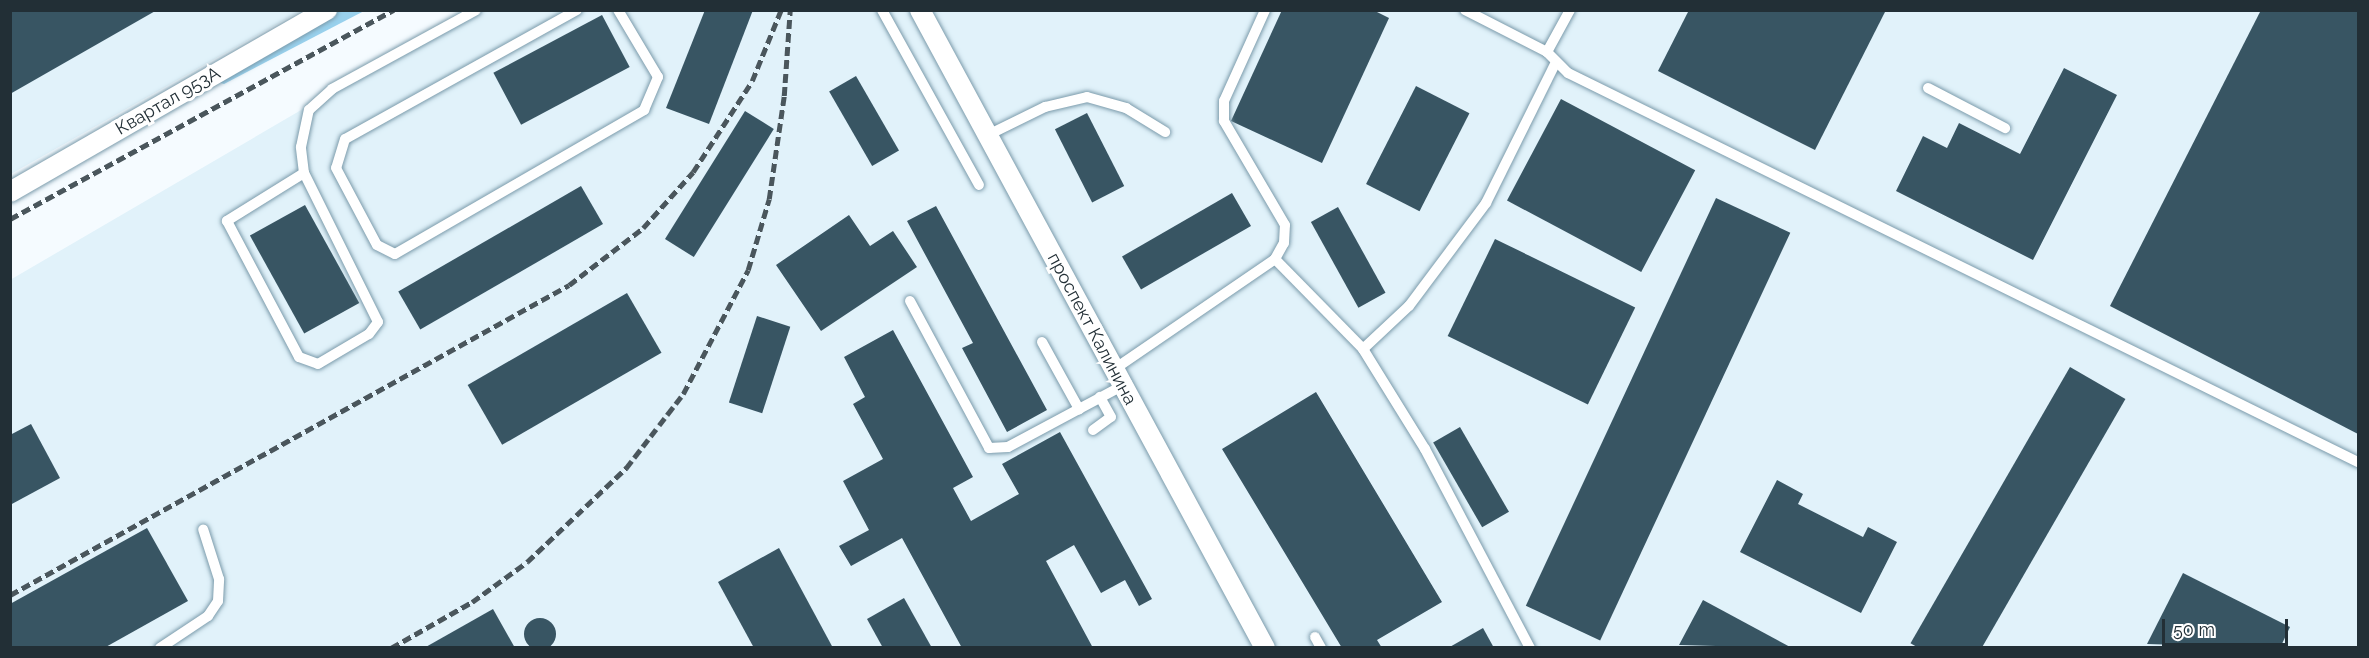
<!DOCTYPE html>
<meta charset="utf-8">
<style>
body{margin:0}
#map{position:relative;width:2369px;height:658px;overflow:hidden;background:#f5fbff;font-family:Raleway,sans-serif}
div>[style]{position:absolute}
[style*='--x']{left:calc(var(--x)*1px);top:calc(var(--y)*1px);width:calc(var(--w)*1px);rotate:calc(var(--a)*1deg)}
.built>*{inset:0;background:#e1f2fa}
.green>*{inset:0;background:#99d1ed}
.building>*{inset:0;background:#385563;transform-origin:0 0}
.round{border-radius:50%}
.roads{filter:drop-shadow(0 0 2px #7b9bab) drop-shadow(0 0 2px #7b9bab)}
.lane>*{height:10px;margin:-5px;padding:0 5px;transform-origin:5px;border-radius:5px;background:#fff}
.street>*{height:20px;margin:-10px;padding:0 10px;transform-origin:10px;border-radius:10px;background:#fff}
.rail>*{height:4.5px;margin-top:-2.25px;transform-origin:0;background:repeating-linear-gradient(90deg,#4a565c 0 9px,transparent 0 13.5px)}
span{translate:-50% -50%;white-space:nowrap;text-align:center;line-height:1.15;-webkit-text-stroke:6px #fff;paint-order:stroke}
.street-label{font-size:18px;color:#222f36}
.frame{position:absolute;inset:0;border:12px solid #222f36;pointer-events:none}
.scale{position:absolute;left:2162px;top:619px;width:126px;height:27px;box-sizing:border-box;border:3px solid #222f36;border-top:0;padding-left:8px;font-size:18px;line-height:21px;white-space:nowrap;color:#222f36;-webkit-text-stroke:4px #fff;paint-order:stroke}
</style>
<div id="map">
<div class="built">
<div style="clip-path:polygon(11px 11px,300px 11px,11px 174px)"></div>
<div style="clip-path:polygon(471px 11px,2358px 11px,2358px 647px,11px 647px,10px 280px)"></div>
</div>
<div class="green">
<div style="clip-path:polygon(337px 11px,364px 11px,224px 84px,215px 81px)"></div>
</div>
<div class="building">
<div style="clip-path:polygon(10px 10px,157px 10px,10px 94px)"></div>
<div style="clip-path:polygon(705px 10px,753px 10px,709px 124px,666px 108px)"></div>
<div style="clip-path:polygon(1282px 10px,1373px 10px,1389px 18px,1322px 163px,1231px 121px)"></div>
<div style="clip-path:polygon(1689px 10px,1886px 10px,1815px 150px,1658px 71px)"></div>
<div style="clip-path:polygon(2261px 10px,2358px 10px,2358px 434px,2110px 306px)"></div>
<div style="left:602px;top:15px;width:59px;height:123px;rotate:62deg"></div>
<div style="clip-path:polygon(2064px 68px,2117px 95px,2033px 260px,1896px 191px,1923px 136px,1947px 148px,1959px 123px,2020px 154px)"></div>
<div style="left:856px;top:76px;width:86px;height:31px;rotate:60deg"></div>
<div style="left:1416px;top:86px;width:60px;height:110px;rotate:27deg"></div>
<div style="left:1561px;top:99px;width:152px;height:115px;rotate:28deg"></div>
<div style="left:745px;top:111px;width:34px;height:151px;rotate:32deg"></div>
<div style="left:1087px;top:113px;width:82px;height:36px;rotate:63deg"></div>
<div style="left:581px;top:186px;width:44px;height:211px;rotate:60deg"></div>
<div style="left:1232px;top:193px;width:38px;height:127px;rotate:60deg"></div>
<div style="left:1716px;top:198px;width:82px;height:450px;rotate:25deg"></div>
<div style="left:305px;top:205px;width:112px;height:63px;rotate:61deg"></div>
<div style="clip-path:polygon(936px 206px,1047px 410px,1007px 432px,962px 348px,973px 343px,907px 221px)"></div>
<div style="left:1338px;top:207px;width:98px;height:31px;rotate:61deg"></div>
<div style="clip-path:polygon(849px 215px,870px 246px,893px 231px,917px 267px,821px 331px,776px 265px)"></div>
<div style="left:1495px;top:239px;width:156px;height:108px;rotate:26deg"></div>
<div style="left:627px;top:293px;width:69px;height:184px;rotate:60deg"></div>
<div style="left:757px;top:316px;width:35px;height:91px;rotate:18deg"></div>
<div style="clip-path:polygon(893px 330px,973px 477px,953px 488px,971px 521px,1019px 494px,1002px 464px,1060px 432px,1152px 599px,1139px 606px,1125px 580px,1101px 593px,1074px 545px,1046px 561px,1093px 648px,962px 648px,902px 538px,851px 566px,839px 546px,869px 530px,843px 481px,883px 459px,853px 404px,865px 397px,844px 357px)"></div>
<div style="left:2070px;top:367px;width:64px;height:319px;rotate:30deg"></div>
<div style="clip-path:polygon(1316px 392px,1442px 602px,1377px 640px,1382px 648px,1342px 648px,1222px 449px)"></div>
<div style="clip-path:polygon(31px 424px,60px 478px,10px 505px,10px 435px)"></div>
<div style="left:1460px;top:427px;width:98px;height:31px;rotate:60deg"></div>
<div style="clip-path:polygon(1777px 480px,1803px 494px,1798px 504px,1863px 537px,1868px 527px,1897px 542px,1861px 613px,1740px 552px)"></div>
<div style="clip-path:polygon(147px 528px,188px 601px,104px 648px,10px 648px,10px 604px)"></div>
<div style="clip-path:polygon(779px 548px,833px 648px,754px 648px,718px 582px)"></div>
<div style="clip-path:polygon(2183px 573px,2290px 627px,2280px 648px,2147px 644px)"></div>
<div style="clip-path:polygon(904px 598px,932px 648px,883px 648px,867px 619px)"></div>
<div style="clip-path:polygon(1703px 600px,1792px 648px,1679px 645px)"></div>
<div style="clip-path:polygon(493px 609px,515px 648px,424px 648px)"></div>
<div class="round" style="left:524px;top:618px;width:32px;height:32px"></div>
<div style="clip-path:polygon(1483px 628px,1494px 648px,1448px 648px)"></div>
</div>
<div class="roads">
<div class="lane">
<div style="--x:577;--y:10;--w:265;--a:150.9"></div>
<div style="--x:345;--y:139;--w:30;--a:107"></div>
<div style="--x:336;--y:168;--w:87;--a:62"></div>
<div style="--x:377;--y:245;--w:20;--a:27"></div>
<div style="--x:395;--y:254;--w:288;--a:-30"></div>
<div style="--x:644;--y:110;--w:36;--a:-67"></div>
<div style="--x:658;--y:77;--w:78;--a:-120.8"></div>
<div style="--x:882;--y:10;--w:200;--a:61"></div>
<div style="--x:1465;--y:10;--w:92;--a:27.1"></div>
<div style="--x:1547;--y:52;--w:48;--a:-61.3"></div>
<div style="--x:1547;--y:52;--w:30;--a:45"></div>
<div style="--x:1568;--y:73;--w:881;--a:26.22"></div>
<div style="--x:1928;--y:88;--w:87;--a:27.5"></div>
<div style="--x:988;--y:135;--w:64;--a:-26.2"></div>
<div style="--x:1045;--y:107;--w:43;--a:-13.4"></div>
<div style="--x:1087;--y:97;--w:41;--a:15.8"></div>
<div style="--x:1126;--y:108;--w:46;--a:31.6"></div>
<div style="--x:304;--y:173;--w:91;--a:148.1"></div>
<div style="--x:227;--y:221;--w:154;--a:62.1"></div>
<div style="--x:299;--y:357;--w:20;--a:20"></div>
<div style="--x:318;--y:364;--w:59;--a:-30.5"></div>
<div style="--x:369;--y:334;--w:15;--a:-53"></div>
<div style="--x:378;--y:322;--w:166;--a:-116.4"></div>
<div style="--x:304;--y:173;--w:26;--a:-97"></div>
<div style="--x:301;--y:147;--w:38;--a:-78"></div>
<div style="--x:309;--y:110;--w:31;--a:-42"></div>
<div style="--x:332;--y:89;--w:164;--a:-28.7"></div>
<div style="--x:1275;--y:259;--w:126;--a:45.6"></div>
<div style="--x:1363;--y:349;--w:118;--a:58.2"></div>
<div style="--x:1425;--y:449;--w:225;--a:62.2"></div>
<div style="--x:910;--y:301;--w:167;--a:61.7"></div>
<div style="--x:989;--y:448;--w:19;--a:-3"></div>
<div style="--x:1008;--y:447;--w:129;--a:-28.2"></div>
<div style="--x:1042;--y:342;--w:77;--a:61.1"></div>
<div style="--x:1363;--y:349;--w:63;--a:-43.1"></div>
<div style="--x:1409;--y:306;--w:129;--a:-53.2"></div>
<div style="--x:1486;--y:203;--w:157;--a:-63.6"></div>
<div style="--x:1113;--y:370;--w:196;--a:-34.4"></div>
<div style="--x:1275;--y:259;--w:18;--a:-61"></div>
<div style="--x:1284;--y:243;--w:18;--a:-87"></div>
<div style="--x:1285;--y:225;--w:121;--a:-120.4"></div>
<div style="--x:1224;--y:121;--w:20;--a:-90"></div>
<div style="--x:1224;--y:101;--w:100;--a:-65.7"></div>
<div style="--x:1093;--y:430;--w:22;--a:-36"></div>
<div style="--x:1111;--y:417;--w:23;--a:-119"></div>
<div style="--x:1315;--y:637;--w:13;--a:61"></div>
<div style="--x:160;--y:648;--w:58;--a:-33.7"></div>
<div style="--x:208;--y:616;--w:18;--a:-56"></div>
<div style="--x:218;--y:601;--w:22;--a:-87"></div>
<div style="--x:219;--y:579;--w:52;--a:-107.7"></div>
</div>
<div class="street">
<div style="--x:920;--y:10;--w:725;--a:61.6"></div>
<div style="--x:10;--y:192;--w:366;--a:-29.9"></div>
</div>
</div>
<div class="rail">
<div style="--x:10;--y:219;--w:437;--a:-28.6"></div>
<div style="--x:10;--y:595;--w:639;--a:-29.01"></div>
<div style="--x:569;--y:285;--w:93;--a:-37.6"></div>
<div style="--x:643;--y:228;--w:75;--a:-48.2"></div>
<div style="--x:693;--y:172;--w:108;--a:-57"></div>
<div style="--x:752;--y:81;--w:77;--a:-67.8"></div>
<div style="--x:391;--y:648;--w:93;--a:-29.6"></div>
<div style="--x:472;--y:602;--w:68;--a:-36"></div>
<div style="--x:527;--y:562;--w:137;--a:-43.5"></div>
<div style="--x:626;--y:468;--w:93;--a:-52.4"></div>
<div style="--x:683;--y:394;--w:140;--a:-62.3"></div>
<div style="--x:748;--y:270;--w:74;--a:-73.5"></div>
<div style="--x:769;--y:199;--w:104;--a:-81.7"></div>
<div style="--x:784;--y:96;--w:86;--a:-86"></div>
</div>
<div class="street-label">
<span style="left:168px;top:101px;rotate:-30deg">Квартал 953А</span>
<span style="left:1092px;top:329px;rotate:62deg">проспект Калинина</span>
</div>
<div class="frame"></div>
<div class="scale">50 m</div>
</div>
